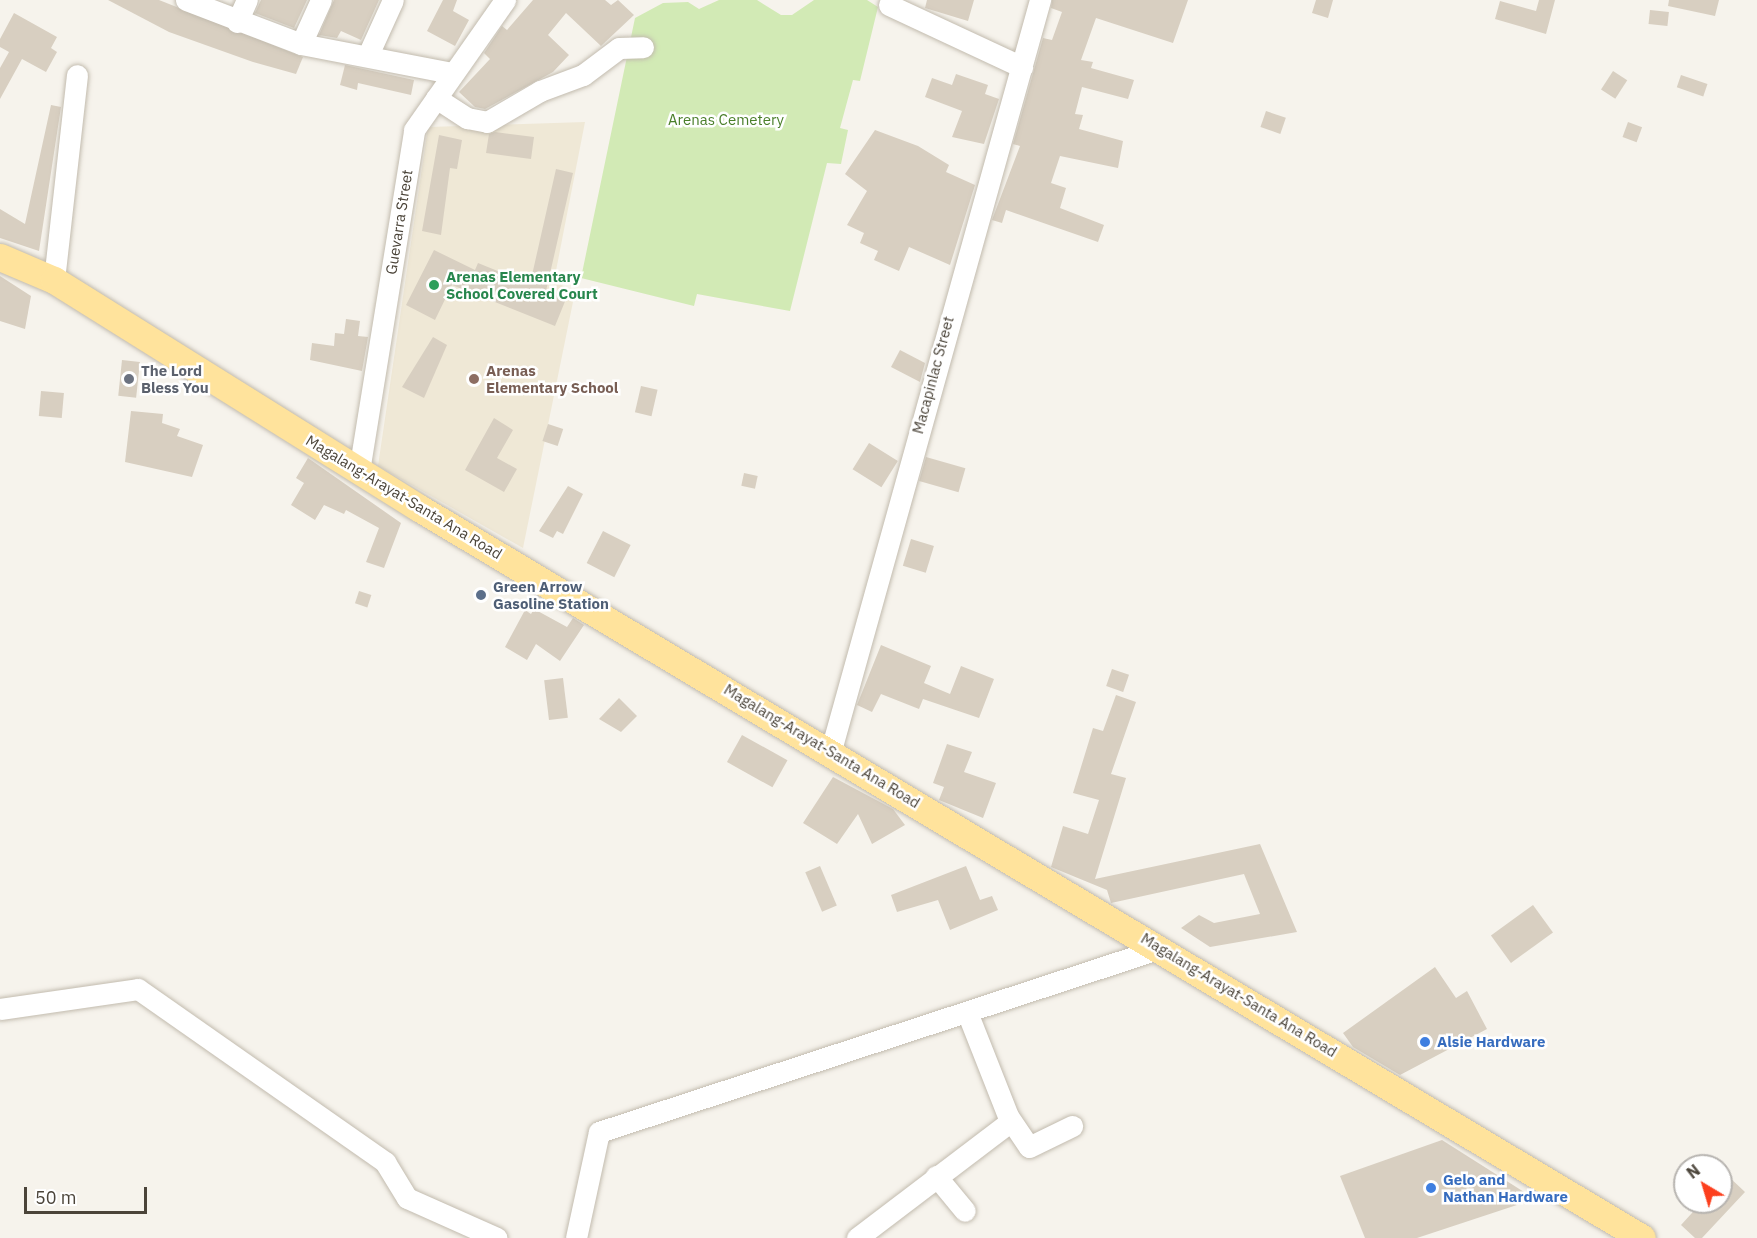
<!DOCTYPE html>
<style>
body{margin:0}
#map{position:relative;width:1757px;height:1238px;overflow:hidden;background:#f6f3ec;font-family:"IBM Plex Sans",sans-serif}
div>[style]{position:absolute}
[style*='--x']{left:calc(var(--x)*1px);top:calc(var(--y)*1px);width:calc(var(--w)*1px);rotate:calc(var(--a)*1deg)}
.education>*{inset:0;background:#efe8d6}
.green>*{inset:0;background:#d2eab5}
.building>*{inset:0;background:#d8cfc1;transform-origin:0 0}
.roads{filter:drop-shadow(0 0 2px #c2bbae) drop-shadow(0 0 2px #c2bbae)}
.minor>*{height:21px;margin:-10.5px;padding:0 10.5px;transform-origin:10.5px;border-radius:10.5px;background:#fff}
.major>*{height:27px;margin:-13.5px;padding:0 13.5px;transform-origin:13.5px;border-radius:13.5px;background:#ffe39c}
.dots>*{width:16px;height:16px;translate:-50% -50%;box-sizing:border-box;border:3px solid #fff;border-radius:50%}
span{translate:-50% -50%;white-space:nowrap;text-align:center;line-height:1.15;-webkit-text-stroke:5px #fff;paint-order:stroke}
.park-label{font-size:15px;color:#4a7f2a}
.street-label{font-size:15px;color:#4b4439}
.leisure-label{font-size:15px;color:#27864d;font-weight:700}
.left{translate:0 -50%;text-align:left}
.worship-label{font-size:15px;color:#5b616d;font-weight:700}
.education-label{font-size:15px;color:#785e54;font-weight:700}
.service-label{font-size:15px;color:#4e5e75;font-weight:700}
.shop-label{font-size:15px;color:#366cbe;font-weight:700}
.north{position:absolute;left:1673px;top:1154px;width:60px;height:60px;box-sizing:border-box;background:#fff;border:2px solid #b7b4b0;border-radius:50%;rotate:322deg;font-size:16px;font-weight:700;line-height:24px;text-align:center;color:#4b4439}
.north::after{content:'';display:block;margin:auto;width:21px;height:27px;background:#fc3f1d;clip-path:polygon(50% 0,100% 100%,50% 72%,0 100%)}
.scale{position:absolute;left:24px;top:1187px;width:123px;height:27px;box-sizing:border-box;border:3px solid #4b4439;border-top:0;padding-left:8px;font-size:18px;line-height:21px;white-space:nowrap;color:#4b4439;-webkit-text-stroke:4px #fff;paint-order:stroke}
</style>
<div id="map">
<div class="education">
<div style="clip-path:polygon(585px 122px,554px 281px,575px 292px,523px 548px,378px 466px,428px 127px)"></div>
</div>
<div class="green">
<div style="clip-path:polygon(719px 0,757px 0,781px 15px,792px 15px,814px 0,867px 0,878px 7px,860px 81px,853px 80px,840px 128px,848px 130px,841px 164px,827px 163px,790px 311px,697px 294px,694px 306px,581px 278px,635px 18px,663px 3px,688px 2px,699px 9px)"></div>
</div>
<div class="building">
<div style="clip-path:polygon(108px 0,159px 0,303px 57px,296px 74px,253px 62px,169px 32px)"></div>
<div style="clip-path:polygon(261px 0,307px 0,294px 28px,255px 13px)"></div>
<div style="clip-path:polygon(334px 0,379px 0,361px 40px,341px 31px,337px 38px,319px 35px)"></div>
<div style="clip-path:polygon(443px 0,457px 0,453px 11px,469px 20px,455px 46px,427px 31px)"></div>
<div style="clip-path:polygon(533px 0,605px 0,611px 5px,618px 0,634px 15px,601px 46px,566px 13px,548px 35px,569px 55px,553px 72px,485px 109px,475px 107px,459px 92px,490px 59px,484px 53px,502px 26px,507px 30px)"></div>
<div style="clip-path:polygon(927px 0,974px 0,968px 21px,925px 8px)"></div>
<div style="clip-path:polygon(1052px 0,1188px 0,1173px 43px,1096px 18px,1081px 60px,1093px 62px,1091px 68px,1134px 80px,1128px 99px,1082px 87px,1075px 114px,1083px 115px,1079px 129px,1123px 141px,1118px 168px,1060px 156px,1051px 183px,1066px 188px,1060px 208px,1104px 225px,1098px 242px,1006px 210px,1002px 223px,992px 220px,1020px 146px,1013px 144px,1043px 38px,1052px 40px,1062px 12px,1051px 8px)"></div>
<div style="clip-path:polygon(1316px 0,1333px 0,1328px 18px,1312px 13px)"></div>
<div style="clip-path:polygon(1539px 0,1555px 0,1546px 34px,1495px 19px,1500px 1px,1536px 11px)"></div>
<div style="clip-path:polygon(1669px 0,1719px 0,1715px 16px,1668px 6px)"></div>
<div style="left:1650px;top:10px;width:19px;height:14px;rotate:6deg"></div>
<div style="clip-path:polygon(14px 13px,57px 37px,51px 48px,57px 52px,46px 72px,22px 59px,0 99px,0 68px,9px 52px,0 47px,0 39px)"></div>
<div style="clip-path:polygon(345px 65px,414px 80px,411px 95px,358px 83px,357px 90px,340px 85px)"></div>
<div style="left:1613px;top:71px;width:17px;height:22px;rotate:33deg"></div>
<div style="clip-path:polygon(956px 74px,988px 85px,985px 94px,999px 99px,984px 144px,952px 137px,962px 111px,925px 97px,932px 78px,952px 85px)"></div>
<div style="left:1681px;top:75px;width:28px;height:13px;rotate:19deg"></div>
<div style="clip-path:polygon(51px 105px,61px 107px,39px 251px,0 238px,0 209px,25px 224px)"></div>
<div style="left:1266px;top:111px;width:21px;height:17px;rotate:19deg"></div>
<div style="left:1628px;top:122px;width:15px;height:16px;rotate:20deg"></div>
<div style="clip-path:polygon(875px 130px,918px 146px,949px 165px,946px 172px,975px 185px,950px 265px,909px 247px,899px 271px,874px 260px,878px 251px,860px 243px,864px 233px,847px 225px,867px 191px,845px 174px)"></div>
<div style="clip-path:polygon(495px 132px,534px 137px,531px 159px,486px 153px,489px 134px)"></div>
<div style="clip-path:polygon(439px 135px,462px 140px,457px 169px,450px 168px,441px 235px,422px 231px)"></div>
<div style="clip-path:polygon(556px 169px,573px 173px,546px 291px,566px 299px,555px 326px,452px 285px,435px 320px,406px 305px,434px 250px,475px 270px,478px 263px,530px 284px)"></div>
<div style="clip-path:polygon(0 276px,31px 296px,25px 329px,0 321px)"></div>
<div style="clip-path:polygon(346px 319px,360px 321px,358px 336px,368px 337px,362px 371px,310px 360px,312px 343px,334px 346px,335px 333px,344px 334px)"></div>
<div style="clip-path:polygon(433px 337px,447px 345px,424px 398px,402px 387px)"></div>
<div style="clip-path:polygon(900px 350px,925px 363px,920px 382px,891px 367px)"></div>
<div style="left:122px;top:360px;width:18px;height:36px;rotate:6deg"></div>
<div style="left:641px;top:386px;width:17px;height:27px;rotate:13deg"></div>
<div style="left:41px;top:391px;width:23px;height:25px;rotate:5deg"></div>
<div style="clip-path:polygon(131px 411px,163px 414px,162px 423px,180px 429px,177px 436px,203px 445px,192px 477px,125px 462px)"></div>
<div style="clip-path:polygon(494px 418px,513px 430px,497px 458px,517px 469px,504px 492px,465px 470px)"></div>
<div style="left:548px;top:424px;width:16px;height:18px;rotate:18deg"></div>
<div style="left:869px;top:443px;width:34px;height:31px;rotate:32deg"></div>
<div style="left:926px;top:457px;width:41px;height:25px;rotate:16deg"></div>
<div style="clip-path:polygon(308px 458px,401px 523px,384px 568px,366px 562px,379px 528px,346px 510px,344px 514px,324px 505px,315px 520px,291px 505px,304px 483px,296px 478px)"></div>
<div style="left:744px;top:473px;width:14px;height:13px;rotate:12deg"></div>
<div style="clip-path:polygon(568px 486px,583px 494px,563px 534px,557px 531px,553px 538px,539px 531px)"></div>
<div style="left:603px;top:531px;width:31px;height:36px;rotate:27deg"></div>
<div style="left:911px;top:539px;width:24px;height:28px;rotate:17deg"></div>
<div style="left:359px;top:591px;width:13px;height:13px;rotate:18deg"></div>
<div style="clip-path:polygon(534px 609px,567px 627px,573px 618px,584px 625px,560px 661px,536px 644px,527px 660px,505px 647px,525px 610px,531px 614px)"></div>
<div style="clip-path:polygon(881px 645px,931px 666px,924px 683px,950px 694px,961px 666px,994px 679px,979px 718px,923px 699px,919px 709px,881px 694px,872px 712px,857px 705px)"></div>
<div style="left:1112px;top:669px;width:18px;height:18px;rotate:19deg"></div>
<div style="left:563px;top:678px;width:40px;height:19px;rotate:83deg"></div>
<div style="clip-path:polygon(1116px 695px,1136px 702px,1111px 774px,1126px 778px,1095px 879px,1260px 844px,1297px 932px,1210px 947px,1181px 928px,1199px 915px,1214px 923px,1260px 914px,1244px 874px,1111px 903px,1107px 890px,1051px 867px,1063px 826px,1088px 834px,1099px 800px,1073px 793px,1093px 728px,1103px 731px)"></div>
<div style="clip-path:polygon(619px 698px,637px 716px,621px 732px,599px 719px)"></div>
<div style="left:742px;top:735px;width:52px;height:31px;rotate:29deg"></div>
<div style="clip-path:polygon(947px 744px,972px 752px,964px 772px,996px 783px,983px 818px,939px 800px,944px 787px,933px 783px)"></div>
<div style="clip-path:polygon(833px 777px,893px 809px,905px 825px,872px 844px,858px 814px,837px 844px,803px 823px)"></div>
<div style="left:820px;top:866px;width:43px;height:16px;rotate:67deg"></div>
<div style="clip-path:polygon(966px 866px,980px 900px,992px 896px,998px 910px,950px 930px,938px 900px,897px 912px,891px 895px)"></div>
<div style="left:1533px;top:905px;width:34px;height:52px;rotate:54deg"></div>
<div style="clip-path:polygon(1435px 967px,1456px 998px,1467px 991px,1487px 1029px,1400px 1075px,1353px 1047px,1343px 1033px)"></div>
<div style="clip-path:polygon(1442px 1140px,1535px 1199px,1417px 1238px,1365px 1238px,1340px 1176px)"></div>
<div style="clip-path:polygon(1727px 1175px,1745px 1192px,1702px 1238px,1695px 1238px,1681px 1225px,1702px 1202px,1721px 1202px,1721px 1182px)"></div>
</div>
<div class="roads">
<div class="minor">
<div style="--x:186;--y:0;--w:123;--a:20.9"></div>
<div style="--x:301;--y:44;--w:154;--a:10.9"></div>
<div style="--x:889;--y:5;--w:147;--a:25"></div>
<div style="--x:237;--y:22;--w:24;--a:-66"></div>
<div style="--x:301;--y:44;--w:48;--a:-65.6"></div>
<div style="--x:368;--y:55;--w:60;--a:-65.6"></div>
<div style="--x:436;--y:98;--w:37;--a:33"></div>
<div style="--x:467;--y:118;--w:20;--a:11"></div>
<div style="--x:487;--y:122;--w:61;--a:-30.3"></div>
<div style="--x:540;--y:91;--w:46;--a:-20.4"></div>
<div style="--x:583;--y:75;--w:45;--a:-36.9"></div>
<div style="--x:619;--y:48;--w:24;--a:-2"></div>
<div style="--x:54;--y:280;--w:206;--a:-83.6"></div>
<div style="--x:359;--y:471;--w:345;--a:-80.8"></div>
<div style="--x:414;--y:130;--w:159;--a:-55"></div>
<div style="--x:831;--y:750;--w:779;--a:-74.43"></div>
<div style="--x:0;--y:1009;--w:139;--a:-8.2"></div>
<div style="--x:138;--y:989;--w:302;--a:35"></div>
<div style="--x:385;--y:1162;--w:42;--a:58.6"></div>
<div style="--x:407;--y:1198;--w:98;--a:24"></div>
<div style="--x:967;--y:1012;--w:112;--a:68.5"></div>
<div style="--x:1008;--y:1116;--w:37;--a:56"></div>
<div style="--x:1029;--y:1147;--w:48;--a:-26"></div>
<div style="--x:936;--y:1176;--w:45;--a:50.4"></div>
<div style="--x:576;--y:1238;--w:108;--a:-77.8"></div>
<div style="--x:599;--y:1132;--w:591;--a:-18.13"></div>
<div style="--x:857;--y:1238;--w:193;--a:-37.2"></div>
</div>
<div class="major">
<div style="--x:0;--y:257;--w:59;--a:23.1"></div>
<div style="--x:54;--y:280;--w:430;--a:32"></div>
<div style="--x:419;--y:508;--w:1424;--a:30.83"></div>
</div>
</div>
<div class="dots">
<div style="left:434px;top:285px;background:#2e9e5b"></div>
<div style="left:129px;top:379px;background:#6b7280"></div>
<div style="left:474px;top:379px;background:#8d6e63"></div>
<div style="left:481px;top:595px;background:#5c6f8a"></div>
<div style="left:1425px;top:1042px;background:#3f7fe0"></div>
<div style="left:1431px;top:1188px;background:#3f7fe0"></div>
</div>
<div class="park-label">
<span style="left:726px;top:120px">Arenas Cemetery</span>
</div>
<div class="street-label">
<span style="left:399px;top:222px;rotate:-81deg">Guevarra Street</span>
<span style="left:933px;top:375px;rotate:-75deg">Macapinlac Street</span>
<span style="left:404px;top:497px;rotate:31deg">Magalang-Arayat-Santa Ana Road</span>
<span style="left:822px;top:746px;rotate:31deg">Magalang-Arayat-Santa Ana Road</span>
<span style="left:1239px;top:995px;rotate:31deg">Magalang-Arayat-Santa Ana Road</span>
</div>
<div class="leisure-label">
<span class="left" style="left:446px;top:285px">Arenas Elementary<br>School Covered Court</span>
</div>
<div class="worship-label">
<span class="left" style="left:141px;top:379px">The Lord<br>Bless You</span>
</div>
<div class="education-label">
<span class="left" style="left:486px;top:379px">Arenas<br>Elementary School</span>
</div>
<div class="service-label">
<span class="left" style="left:493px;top:595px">Green Arrow<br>Gasoline Station</span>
</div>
<div class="shop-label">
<span class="left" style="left:1437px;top:1042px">Alsie Hardware</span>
<span class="left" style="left:1443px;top:1188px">Gelo and<br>Nathan Hardware</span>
</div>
<div class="north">N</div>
<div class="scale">50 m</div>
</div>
